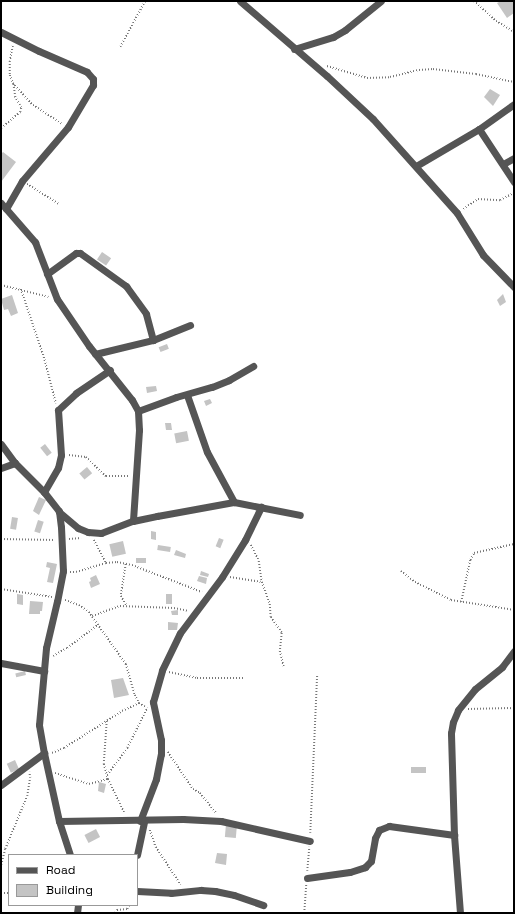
<!DOCTYPE html>
<style>
body{margin:0}
#map{position:relative;width:515px;height:914px;overflow:hidden;background:#fff;font-family:"Space Grotesk",sans-serif}
div>[style]{position:absolute}
[style*='--x']{left:calc(var(--x)*1px);top:calc(var(--y)*1px);width:calc(var(--w)*1px);rotate:calc(var(--a)*1deg)}
.building>*{inset:0;background:#c4c4c4;transform-origin:0 0}
.path>*{height:1.5px;margin-top:-0.75px;transform-origin:0;background:repeating-linear-gradient(90deg,#777 0 1px,transparent 0 3px)}
.minor>*{height:7px;margin:-3.5px;padding:0 3.5px;transform-origin:3.5px;border-radius:3.5px;background:#555}
span{translate:-50% -50%;white-space:nowrap;text-align:center;line-height:1.15;-webkit-text-stroke:3.5px #fff;paint-order:stroke}
.frame{position:absolute;inset:0;border:2px solid #000;pointer-events:none}
.legend{position:absolute;left:8px;top:854px;width:130px;height:52px;box-sizing:border-box;background:#fff;border:1px solid #999;margin:0;padding:5px 7px;list-style:none;font-size:12px;color:#000}
.legend li{display:flex;align-items:center;gap:8px;height:20px}
.legend b{width:20px;border:1px solid #999}
</style>
<div id="map">
<div class="building">
<div style="clip-path:polygon(501px 1px,514px 2px,514px 13px,507px 18px,497px 3px)"></div>
<div style="clip-path:polygon(490px 89px,500px 95px,493px 106px,484px 97px)"></div>
<div style="clip-path:polygon(3px 152px,16px 162px,1px 182px,1px 154px)"></div>
<div style="left:102px;top:252px;width:11px;height:9px;rotate:34deg"></div>
<div style="clip-path:polygon(503px 294px,506px 302px,500px 306px,497px 300px)"></div>
<div style="clip-path:polygon(12px 295px,18px 313px,11px 316px,8px 309px,4px 310px,1px 299px)"></div>
<div style="left:167px;top:344px;width:5px;height:9px;rotate:68deg"></div>
<div style="clip-path:polygon(156px 386px,157px 391px,147px 393px,146px 387px)"></div>
<div style="clip-path:polygon(210px 399px,212px 403px,206px 406px,204px 401px)"></div>
<div style="clip-path:polygon(165px 423px,171px 423px,172px 430px,166px 430px)"></div>
<div style="left:187px;top:431px;width:10px;height:13px;rotate:79deg"></div>
<div style="left:45px;top:444px;width:11px;height:6px;rotate:52deg"></div>
<div style="left:87px;top:467px;width:8px;height:10px;rotate:50deg"></div>
<div style="clip-path:polygon(39px 497px,46px 500px,39px 515px,33px 511px)"></div>
<div style="left:12px;top:517px;width:6px;height:12px;rotate:9deg"></div>
<div style="left:38px;top:520px;width:6px;height:12px;rotate:18deg"></div>
<div style="clip-path:polygon(151px 531px,156px 532px,156px 540px,151px 539px)"></div>
<div style="left:219px;top:538px;width:5px;height:9px;rotate:22deg"></div>
<div style="left:123px;top:541px;width:13px;height:14px;rotate:77deg"></div>
<div style="left:158px;top:545px;width:13px;height:5px;rotate:9deg"></div>
<div style="clip-path:polygon(176px 550px,186px 554px,185px 558px,174px 555px)"></div>
<div style="left:136px;top:558px;width:10px;height:5px"></div>
<div style="clip-path:polygon(47px 562px,57px 564px,53px 583px,47px 582px,50px 568px,46px 567px)"></div>
<div style="clip-path:polygon(201px 571px,209px 574px,208px 577px,200px 575px)"></div>
<div style="clip-path:polygon(96px 575px,100px 584px,91px 588px,89px 582px,91px 581px,90px 578px)"></div>
<div style="clip-path:polygon(199px 576px,207px 578px,206px 584px,197px 581px)"></div>
<div style="clip-path:polygon(17px 594px,23px 595px,23px 605px,17px 604px)"></div>
<div style="left:166px;top:594px;width:6px;height:10px"></div>
<div style="clip-path:polygon(30px 601px,43px 602px,42px 611px,40px 611px,40px 614px,29px 614px)"></div>
<div style="clip-path:polygon(178px 610px,178px 615px,172px 615px,171px 611px)"></div>
<div style="clip-path:polygon(168px 622px,178px 623px,177px 630px,168px 630px)"></div>
<div style="left:25px;top:671px;width:4px;height:10px;rotate:76deg"></div>
<div style="clip-path:polygon(123px 678px,129px 695px,114px 698px,111px 680px)"></div>
<div style="left:15px;top:760px;width:10px;height:9px;rotate:66deg"></div>
<div style="left:426px;top:767px;width:6px;height:15px;rotate:90deg"></div>
<div style="clip-path:polygon(99px 782px,106px 784px,104px 793px,98px 791px)"></div>
<div style="left:226px;top:824px;width:11px;height:13px;rotate:5deg"></div>
<div style="left:96px;top:829px;width:9px;height:13px;rotate:63deg"></div>
<div style="clip-path:polygon(217px 853px,227px 854px,226px 865px,215px 863px)"></div>
</div>
<div class="path">
<div style="--x:190;--y:1;--w:5;--a:0"></div>
<div style="--x:474;--y:1;--w:30;--a:42"></div>
<div style="--x:496;--y:21;--w:21;--a:31"></div>
<div style="--x:13;--y:46;--w:15;--a:101"></div>
<div style="--x:10;--y:61;--w:14;--a:90"></div>
<div style="--x:10;--y:75;--w:9;--a:69"></div>
<div style="--x:13;--y:83;--w:30;--a:48"></div>
<div style="--x:33;--y:105;--w:35;--a:33"></div>
<div style="--x:120;--y:47;--w:52;--a:-61.5"></div>
<div style="--x:327;--y:66;--w:42;--a:16.7"></div>
<div style="--x:367;--y:78;--w:23;--a:-2"></div>
<div style="--x:390;--y:77;--w:30;--a:-14"></div>
<div style="--x:419;--y:70;--w:14;--a:-4"></div>
<div style="--x:433;--y:69;--w:43;--a:6.6"></div>
<div style="--x:476;--y:74;--w:39;--a:12"></div>
<div style="--x:1;--y:128;--w:25;--a:-40"></div>
<div style="--x:20;--y:112;--w:4;--a:-76"></div>
<div style="--x:21;--y:108;--w:13;--a:-119"></div>
<div style="--x:15;--y:97;--w:14;--a:-98"></div>
<div style="--x:27;--y:184;--w:38;--a:32"></div>
<div style="--x:463;--y:209;--w:18;--a:-34"></div>
<div style="--x:478;--y:199;--w:22;--a:3"></div>
<div style="--x:500;--y:200;--w:16;--a:-27"></div>
<div style="--x:1;--y:285;--w:49;--a:14"></div>
<div style="--x:21;--y:289;--w:72;--a:71.3"></div>
<div style="--x:44;--y:357;--w:48;--a:75.4"></div>
<div style="--x:69;--y:455;--w:17;--a:7"></div>
<div style="--x:86;--y:457;--w:28;--a:44"></div>
<div style="--x:106;--y:476;--w:23;--a:0"></div>
<div style="--x:1;--y:539;--w:54;--a:1.1"></div>
<div style="--x:69;--y:539;--w:12;--a:-5"></div>
<div style="--x:94;--y:540;--w:26;--a:62"></div>
<div style="--x:251;--y:545;--w:18;--a:63"></div>
<div style="--x:259;--y:561;--w:21;--a:82"></div>
<div style="--x:262;--y:582;--w:23;--a:70"></div>
<div style="--x:270;--y:604;--w:13;--a:86"></div>
<div style="--x:271;--y:617;--w:19;--a:55"></div>
<div style="--x:282;--y:633;--w:18;--a:96"></div>
<div style="--x:280;--y:651;--w:16;--a:76"></div>
<div style="--x:126;--y:564;--w:32;--a:99"></div>
<div style="--x:121;--y:596;--w:12;--a:59"></div>
<div style="--x:401;--y:571;--w:18;--a:38"></div>
<div style="--x:415;--y:582;--w:40;--a:26.6"></div>
<div style="--x:451;--y:600;--w:64;--a:9"></div>
<div style="--x:70;--y:572;--w:6;--a:0"></div>
<div style="--x:76;--y:572;--w:31;--a:-17"></div>
<div style="--x:106;--y:563;--w:11;--a:-5"></div>
<div style="--x:117;--y:562;--w:15;--a:11"></div>
<div style="--x:132;--y:565;--w:75;--a:21.1"></div>
<div style="--x:230;--y:577;--w:31;--a:9"></div>
<div style="--x:1;--y:589;--w:52;--a:8.9"></div>
<div style="--x:65;--y:600;--w:15;--a:20"></div>
<div style="--x:79;--y:605;--w:12;--a:35"></div>
<div style="--x:89;--y:612;--w:64;--a:54.6"></div>
<div style="--x:126;--y:664;--w:32;--a:74"></div>
<div style="--x:135;--y:695;--w:9;--a:63"></div>
<div style="--x:139;--y:703;--w:9;--a:32"></div>
<div style="--x:461;--y:602;--w:43;--a:-77.9"></div>
<div style="--x:470;--y:560;--w:8;--a:-60"></div>
<div style="--x:474;--y:553;--w:41;--a:-12.7"></div>
<div style="--x:92;--y:616;--w:30;--a:-20"></div>
<div style="--x:120;--y:606;--w:54;--a:2.1"></div>
<div style="--x:174;--y:608;--w:15;--a:11"></div>
<div style="--x:53;--y:656;--w:16;--a:-30"></div>
<div style="--x:67;--y:648;--w:38;--a:-37"></div>
<div style="--x:169;--y:672;--w:29;--a:12"></div>
<div style="--x:197;--y:678;--w:46;--a:0"></div>
<div style="--x:468;--y:709;--w:46;--a:-1.2"></div>
<div style="--x:107;--y:721;--w:43;--a:94"></div>
<div style="--x:104;--y:764;--w:16;--a:75"></div>
<div style="--x:108;--y:779;--w:37;--a:64"></div>
<div style="--x:168;--y:752;--w:45;--a:56"></div>
<div style="--x:193;--y:789;--w:8;--a:30"></div>
<div style="--x:200;--y:793;--w:26;--a:51"></div>
<div style="--x:52;--y:753;--w:13;--a:-23"></div>
<div style="--x:64;--y:748;--w:69;--a:-32.5"></div>
<div style="--x:122;--y:711;--w:19;--a:-25"></div>
<div style="--x:55;--y:773;--w:36;--a:18"></div>
<div style="--x:89;--y:784;--w:20;--a:-15"></div>
<div style="--x:107;--y:775;--w:34;--a:-53"></div>
<div style="--x:127;--y:748;--w:45;--a:-63.4"></div>
<div style="--x:150;--y:830;--w:18;--a:71"></div>
<div style="--x:156;--y:847;--w:45;--a:56.7"></div>
<div style="--x:310;--y:833;--w:158;--a:-87.5"></div>
<div style="--x:1;--y:865;--w:16;--a:-76"></div>
<div style="--x:5;--y:849;--w:57;--a:-67.5"></div>
<div style="--x:27;--y:796;--w:18;--a:-81"></div>
<div style="--x:30;--y:778;--w:6;--a:-99"></div>
<div style="--x:307;--y:871;--w:24;--a:-85"></div>
<div style="--x:1;--y:893;--w:8;--a:0"></div>
<div style="--x:115;--y:913;--w:4;--a:-56"></div>
<div style="--x:117;--y:910;--w:10;--a:-6"></div>
<div style="--x:127;--y:909;--w:4;--a:-63"></div>
<div style="--x:304;--y:913;--w:28;--a:-86"></div>
</div>
<div class="minor">
<div style="--x:240;--y:1;--w:115;--a:40.8"></div>
<div style="--x:327;--y:76;--w:63;--a:43.1"></div>
<div style="--x:373;--y:119;--w:126;--a:48.2"></div>
<div style="--x:457;--y:213;--w:49;--a:58.2"></div>
<div style="--x:483;--y:255;--w:45;--a:45.9"></div>
<div style="--x:1;--y:32;--w:42;--a:26.6"></div>
<div style="--x:39;--y:51;--w:52;--a:23.6"></div>
<div style="--x:87;--y:72;--w:9;--a:49"></div>
<div style="--x:93;--y:79;--w:6;--a:90"></div>
<div style="--x:93;--y:85;--w:49;--a:120.8"></div>
<div style="--x:68;--y:127;--w:71;--a:130.4"></div>
<div style="--x:22;--y:181;--w:32;--a:120"></div>
<div style="--x:294;--y:49;--w:41;--a:-17.1"></div>
<div style="--x:333;--y:37;--w:14;--a:-30"></div>
<div style="--x:345;--y:30;--w:46;--a:-38.9"></div>
<div style="--x:479;--y:129;--w:64;--a:56.6"></div>
<div style="--x:503;--y:164;--w:13;--a:-29"></div>
<div style="--x:416;--y:166;--w:73;--a:-30.4"></div>
<div style="--x:479;--y:129;--w:43;--a:-35.5"></div>
<div style="--x:1;--y:203;--w:52;--a:48.9"></div>
<div style="--x:35;--y:242;--w:61;--a:68.9"></div>
<div style="--x:57;--y:299;--w:57;--a:55.8"></div>
<div style="--x:89;--y:346;--w:69;--a:51.5"></div>
<div style="--x:132;--y:400;--w:13;--a:61"></div>
<div style="--x:138;--y:411;--w:19;--a:87"></div>
<div style="--x:139;--y:430;--w:91;--a:93.8"></div>
<div style="--x:47;--y:274;--w:36;--a:-36"></div>
<div style="--x:76;--y:253;--w:4;--a:0"></div>
<div style="--x:80;--y:253;--w:57;--a:35.7"></div>
<div style="--x:126;--y:286;--w:34;--a:54"></div>
<div style="--x:146;--y:314;--w:27;--a:75"></div>
<div style="--x:95;--y:354;--w:60;--a:-13.6"></div>
<div style="--x:153;--y:340;--w:40;--a:-22"></div>
<div style="--x:187;--y:395;--w:60;--a:70.7"></div>
<div style="--x:207;--y:452;--w:57;--a:61.6"></div>
<div style="--x:138;--y:411;--w:40;--a:-20.2"></div>
<div style="--x:176;--y:397;--w:37;--a:-16"></div>
<div style="--x:212;--y:387;--w:18;--a:-22"></div>
<div style="--x:229;--y:380;--w:28;--a:-30"></div>
<div style="--x:1;--y:444;--w:24;--a:54"></div>
<div style="--x:15;--y:463;--w:41;--a:45"></div>
<div style="--x:44;--y:492;--w:24;--a:52"></div>
<div style="--x:59;--y:511;--w:16;--a:83"></div>
<div style="--x:61;--y:527;--w:44;--a:87.4"></div>
<div style="--x:63;--y:571;--w:31;--a:101"></div>
<div style="--x:57;--y:601;--w:48;--a:103.2"></div>
<div style="--x:46;--y:648;--w:77;--a:95.2"></div>
<div style="--x:39;--y:725;--w:28;--a:80"></div>
<div style="--x:44;--y:753;--w:70;--a:77.6"></div>
<div style="--x:59;--y:821;--w:36;--a:72"></div>
<div style="--x:1;--y:468;--w:15;--a:-20"></div>
<div style="--x:44;--y:492;--w:28;--a:-60"></div>
<div style="--x:58;--y:468;--w:13;--a:-77"></div>
<div style="--x:61;--y:455;--w:45;--a:-93.8"></div>
<div style="--x:58;--y:410;--w:25;--a:-43"></div>
<div style="--x:76;--y:393;--w:41;--a:-34.1"></div>
<div style="--x:59;--y:512;--w:25;--a:40"></div>
<div style="--x:78;--y:528;--w:11;--a:22"></div>
<div style="--x:88;--y:532;--w:13;--a:4"></div>
<div style="--x:101;--y:533;--w:34;--a:-21"></div>
<div style="--x:133;--y:521;--w:25;--a:-12"></div>
<div style="--x:157;--y:516;--w:78;--a:-10.3"></div>
<div style="--x:234;--y:502;--w:67;--a:11.1"></div>
<div style="--x:1;--y:663;--w:44;--a:10.5"></div>
<div style="--x:1;--y:785;--w:54;--a:-36.7"></div>
<div style="--x:59;--y:821;--w:124;--a:-0.9"></div>
<div style="--x:183;--y:819;--w:38;--a:3"></div>
<div style="--x:221;--y:821;--w:91;--a:12.7"></div>
<div style="--x:140;--y:821;--w:45;--a:-69.1"></div>
<div style="--x:156;--y:779;--w:25;--a:-79"></div>
<div style="--x:161;--y:754;--w:14;--a:-90"></div>
<div style="--x:161;--y:740;--w:39;--a:-102"></div>
<div style="--x:153;--y:702;--w:33;--a:-74"></div>
<div style="--x:162;--y:670;--w:41;--a:-64.1"></div>
<div style="--x:180;--y:633;--w:70;--a:-53.1"></div>
<div style="--x:222;--y:577;--w:44;--a:-58.1"></div>
<div style="--x:245;--y:540;--w:37;--a:-64"></div>
<div style="--x:137;--y:855;--w:35;--a:-78"></div>
<div style="--x:307;--y:878;--w:43;--a:-7.9"></div>
<div style="--x:350;--y:872;--w:16;--a:-18"></div>
<div style="--x:365;--y:867;--w:8;--a:-45"></div>
<div style="--x:371;--y:861;--w:23;--a:-80"></div>
<div style="--x:375;--y:838;--w:9;--a:-63"></div>
<div style="--x:379;--y:830;--w:11;--a:-22"></div>
<div style="--x:389;--y:826;--w:66;--a:7.9"></div>
<div style="--x:137;--y:891;--w:34;--a:3"></div>
<div style="--x:171;--y:893;--w:30;--a:-6"></div>
<div style="--x:201;--y:890;--w:14;--a:4"></div>
<div style="--x:215;--y:891;--w:19;--a:12"></div>
<div style="--x:234;--y:895;--w:31;--a:19"></div>
<div style="--x:77;--y:913;--w:8;--a:-83"></div>
<div style="--x:460;--y:913;--w:78;--a:-94.4"></div>
<div style="--x:454;--y:835;--w:102;--a:-91.7"></div>
<div style="--x:451;--y:733;--w:11;--a:-80"></div>
<div style="--x:453;--y:722;--w:13;--a:-67"></div>
<div style="--x:458;--y:710;--w:27;--a:-51"></div>
<div style="--x:475;--y:689;--w:35;--a:-39"></div>
<div style="--x:502;--y:667;--w:20;--a:-53"></div>
</div>
<div class="frame"></div>
<ul class="legend">
<li><b style="height:5px;background:#555"></b>Road</li>
<li><b style="height:11px;background:#c4c4c4"></b>Building</li>
</ul>
</div>
